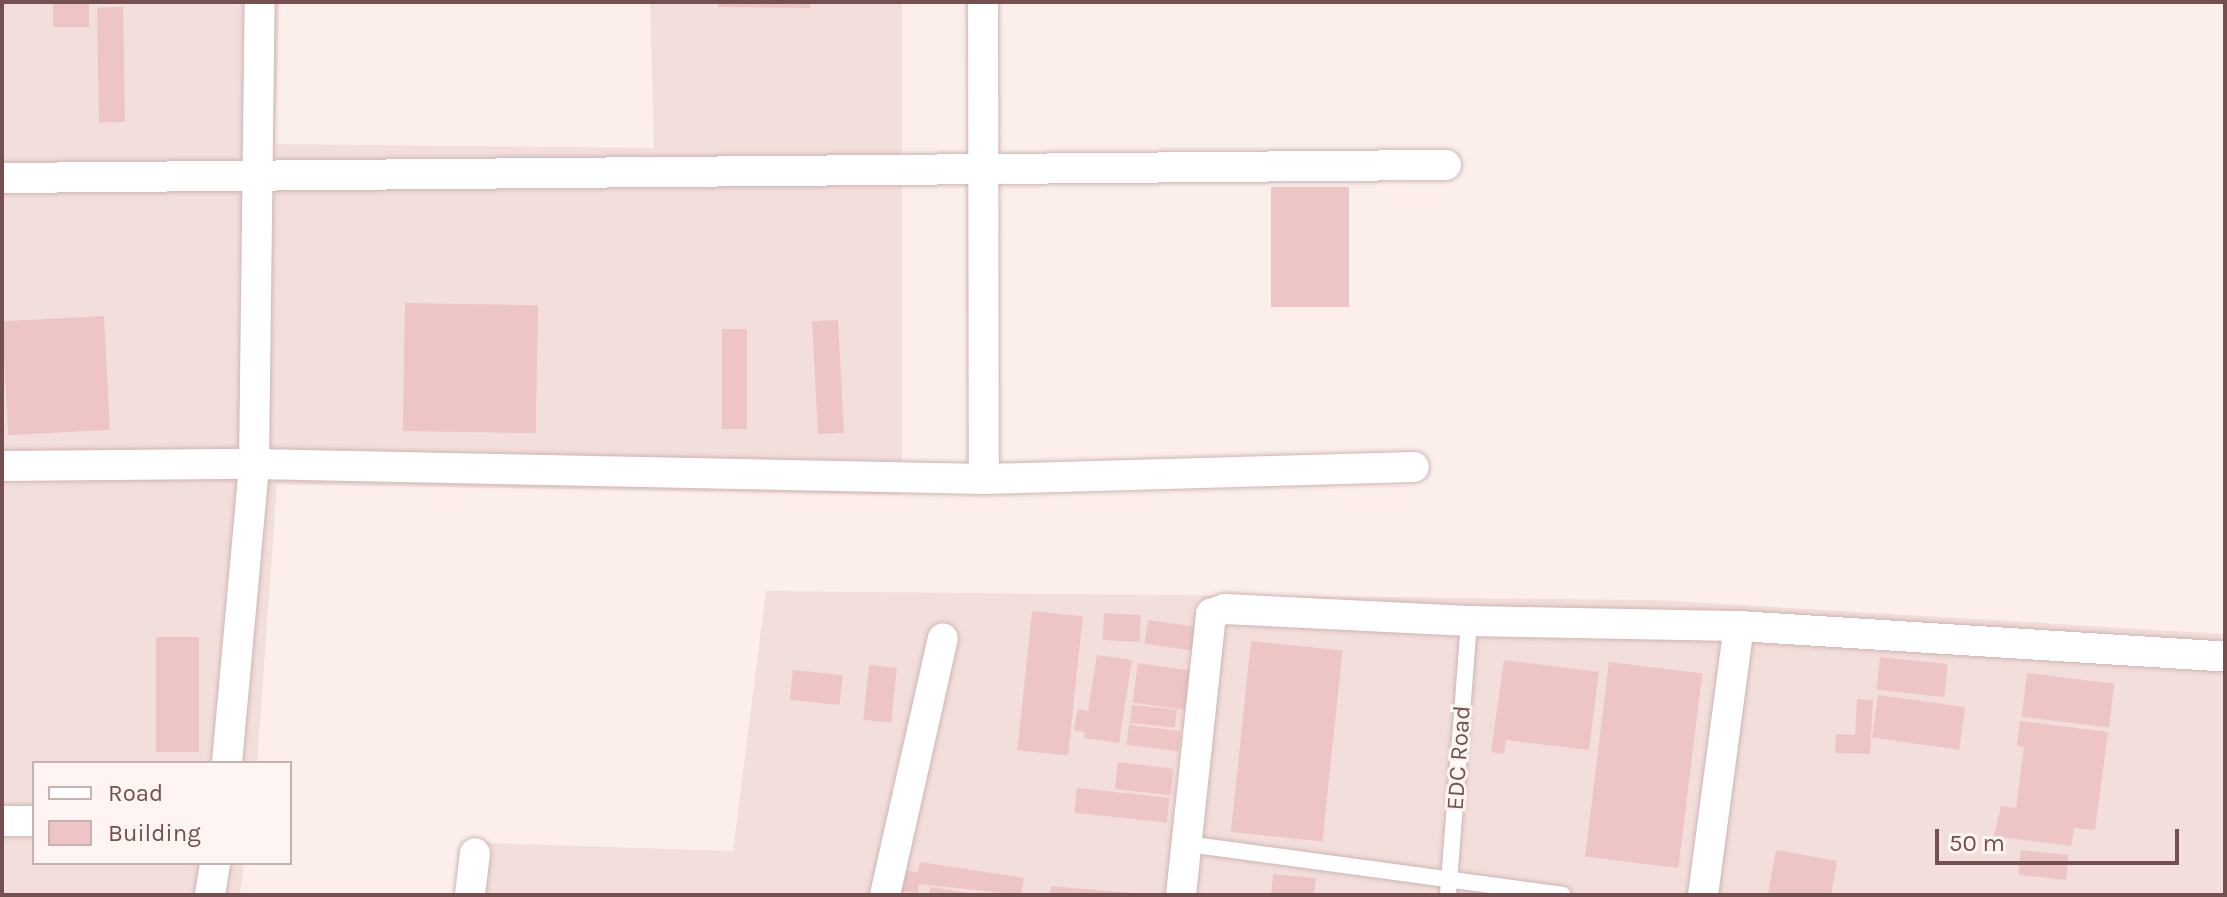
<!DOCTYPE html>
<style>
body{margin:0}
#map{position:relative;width:2227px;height:897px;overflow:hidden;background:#fbeeeb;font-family:Karla,sans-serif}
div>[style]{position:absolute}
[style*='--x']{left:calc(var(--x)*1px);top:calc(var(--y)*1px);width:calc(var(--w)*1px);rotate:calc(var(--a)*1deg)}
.residential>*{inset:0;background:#f2deda}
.building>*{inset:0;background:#eec5c5;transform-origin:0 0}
.roads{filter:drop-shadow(0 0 2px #cfb5b4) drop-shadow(0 0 2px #cfb5b4)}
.lane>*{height:16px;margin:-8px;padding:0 8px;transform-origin:8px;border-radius:8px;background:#fff}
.street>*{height:30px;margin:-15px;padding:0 15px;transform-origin:15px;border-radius:15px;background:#fff}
span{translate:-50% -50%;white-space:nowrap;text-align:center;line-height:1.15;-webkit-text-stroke:6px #fef4f1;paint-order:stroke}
.street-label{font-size:24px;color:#745051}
.frame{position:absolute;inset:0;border:4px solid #745051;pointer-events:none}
.legend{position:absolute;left:32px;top:761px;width:260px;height:104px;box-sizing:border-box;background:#fef4f1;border:2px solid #c7b2b1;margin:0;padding:10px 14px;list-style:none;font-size:24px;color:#745051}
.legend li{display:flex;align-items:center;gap:16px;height:40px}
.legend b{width:40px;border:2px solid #c7b2b1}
.scale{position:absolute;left:1935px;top:829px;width:244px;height:36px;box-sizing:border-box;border:4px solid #745051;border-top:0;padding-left:10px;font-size:24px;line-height:28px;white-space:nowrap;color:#745051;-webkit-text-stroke:6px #fef4f1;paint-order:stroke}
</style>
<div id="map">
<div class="residential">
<div style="clip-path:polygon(2px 2px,279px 2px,275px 144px,654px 148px,650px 2px,902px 2px,902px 495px,277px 484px,257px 763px,34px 763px,34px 863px,244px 863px,240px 895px,2px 895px)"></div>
<div style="clip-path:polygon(766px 591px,1657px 600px,2225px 634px,2225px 895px,479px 895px,485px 843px,733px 851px)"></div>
</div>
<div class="building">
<div style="left:53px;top:2px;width:36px;height:25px"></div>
<div style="clip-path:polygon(718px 2px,810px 2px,810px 8px,718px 7px)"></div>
<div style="left:123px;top:7px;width:115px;height:26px;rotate:89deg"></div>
<div style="left:1271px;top:187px;width:78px;height:120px"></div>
<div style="left:405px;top:303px;width:133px;height:128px;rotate:1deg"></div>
<div style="left:104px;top:316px;width:114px;height:102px;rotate:87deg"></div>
<div style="left:838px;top:320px;width:113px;height:26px;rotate:87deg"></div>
<div style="left:722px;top:329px;width:25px;height:100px"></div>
<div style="left:1032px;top:611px;width:51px;height:140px;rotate:6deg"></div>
<div style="left:1104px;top:613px;width:37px;height:27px;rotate:3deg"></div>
<div style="left:1148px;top:620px;width:50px;height:24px;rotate:8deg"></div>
<div style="left:199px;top:637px;width:115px;height:43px;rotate:90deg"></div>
<div style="left:1251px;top:641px;width:92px;height:192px;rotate:6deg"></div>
<div style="clip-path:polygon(1097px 655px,1132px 660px,1119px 743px,1084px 738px,1085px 732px,1074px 730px,1078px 709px,1088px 711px)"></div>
<div style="left:1880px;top:657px;width:68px;height:33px;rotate:6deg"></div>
<div style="clip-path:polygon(1504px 660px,1599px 672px,1589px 750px,1506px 740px,1504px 754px,1491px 752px)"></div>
<div style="left:1609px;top:662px;width:94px;height:196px;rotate:7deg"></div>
<div style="left:1138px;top:663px;width:53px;height:40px;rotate:8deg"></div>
<div style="left:869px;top:665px;width:28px;height:55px;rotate:6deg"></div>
<div style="left:793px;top:670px;width:50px;height:30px;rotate:6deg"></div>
<div style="left:2027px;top:673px;width:88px;height:44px;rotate:7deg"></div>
<div style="left:1878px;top:695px;width:88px;height:43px;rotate:8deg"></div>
<div style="clip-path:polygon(1857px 699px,1873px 700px,1870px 754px,1835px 753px,1836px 734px,1855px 735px)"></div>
<div style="left:1132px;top:705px;width:45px;height:18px;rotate:6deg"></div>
<div style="clip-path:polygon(2020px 721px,2108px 732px,2095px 830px,2074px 828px,2071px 846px,1994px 836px,2001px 806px,2016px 808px,2024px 747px,2017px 746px)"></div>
<div style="left:1129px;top:725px;width:52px;height:20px;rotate:7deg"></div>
<div style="left:1118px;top:762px;width:56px;height:27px;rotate:7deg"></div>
<div style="left:1077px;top:788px;width:93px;height:25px;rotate:6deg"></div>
<div style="clip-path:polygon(1776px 850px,1837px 861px,1831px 895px,1768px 894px)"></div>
<div style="left:2021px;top:850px;width:48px;height:25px;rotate:6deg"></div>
<div style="clip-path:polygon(920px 862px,1024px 878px,1021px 895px,919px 884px,918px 893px,895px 890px,898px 870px,918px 872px)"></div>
<div style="clip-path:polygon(1273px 874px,1316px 878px,1314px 895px,1271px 895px)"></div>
<div style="clip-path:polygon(1051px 886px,1131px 893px,1131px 895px,1050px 895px)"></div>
<div style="clip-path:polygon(930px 887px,969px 893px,969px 895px,929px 895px)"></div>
</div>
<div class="roads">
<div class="lane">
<div style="--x:1187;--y:844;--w:379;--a:7.7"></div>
<div style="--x:1448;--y:895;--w:275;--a:-85.6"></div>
</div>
<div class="street">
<div style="--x:983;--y:2;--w:477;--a:89.9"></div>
<div style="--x:2;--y:178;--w:1444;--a:-0.52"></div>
<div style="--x:2;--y:466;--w:252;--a:-0.5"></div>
<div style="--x:254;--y:464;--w:730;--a:1.18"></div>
<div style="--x:984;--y:479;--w:430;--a:-1.6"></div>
<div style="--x:227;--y:763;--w:300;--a:-84.8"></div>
<div style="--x:254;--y:464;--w:462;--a:-89.3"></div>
<div style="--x:2;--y:821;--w:32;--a:0"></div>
<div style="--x:210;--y:895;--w:32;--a:-81"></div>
<div style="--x:470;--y:895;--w:42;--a:-83.2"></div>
<div style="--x:885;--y:895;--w:263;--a:-77.3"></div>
<div style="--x:1181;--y:895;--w:283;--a:-83.9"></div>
<div style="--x:1211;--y:614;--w:15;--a:-20"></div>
<div style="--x:1225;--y:609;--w:244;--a:2.8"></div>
<div style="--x:1469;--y:621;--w:270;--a:1.1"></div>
<div style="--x:1739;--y:626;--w:487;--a:3.6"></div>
<div style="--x:1703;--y:895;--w:271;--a:-82.4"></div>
</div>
</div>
<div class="street-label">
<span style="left:1459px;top:758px;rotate:-86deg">EDC Road</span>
</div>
<div class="frame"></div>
<ul class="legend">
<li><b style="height:10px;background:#fff"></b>Road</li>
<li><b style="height:22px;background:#eec5c5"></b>Building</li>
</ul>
<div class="scale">50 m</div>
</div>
